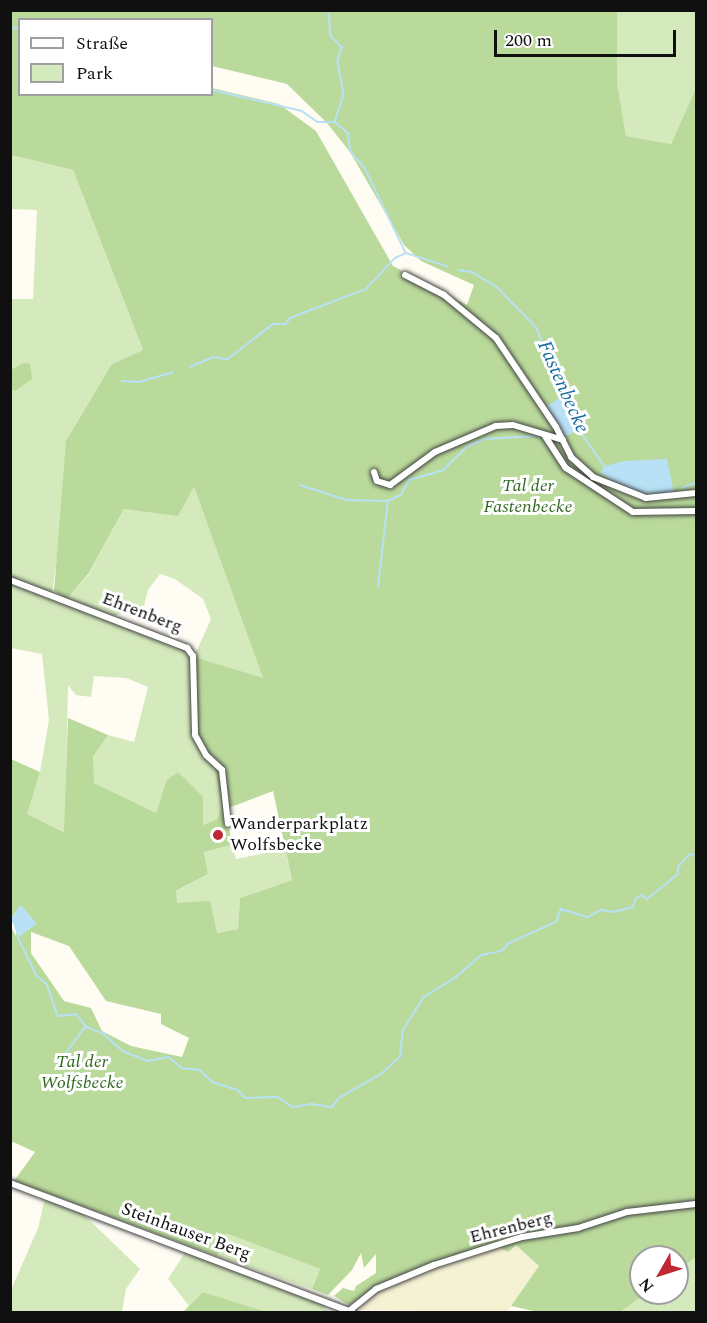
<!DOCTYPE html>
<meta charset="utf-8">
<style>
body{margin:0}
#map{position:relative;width:707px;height:1323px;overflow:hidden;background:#fffcf3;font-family:Spectral,serif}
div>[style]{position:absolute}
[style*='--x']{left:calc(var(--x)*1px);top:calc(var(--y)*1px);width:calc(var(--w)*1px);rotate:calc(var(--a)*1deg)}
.farmland>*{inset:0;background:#f5f1d3}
.green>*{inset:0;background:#d5eabc}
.forest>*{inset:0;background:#bada9b}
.water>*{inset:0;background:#b8e1f6}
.stream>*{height:1.5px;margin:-0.75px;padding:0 0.75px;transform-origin:0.75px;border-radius:0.75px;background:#b8e1f6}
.roads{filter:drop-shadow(0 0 2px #434343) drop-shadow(0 0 2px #434343)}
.minor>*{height:6px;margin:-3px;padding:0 3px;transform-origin:3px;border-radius:3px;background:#fff}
.dots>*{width:16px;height:16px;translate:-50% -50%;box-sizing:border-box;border:3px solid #fff;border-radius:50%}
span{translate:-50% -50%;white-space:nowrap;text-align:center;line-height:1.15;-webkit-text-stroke:6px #fff;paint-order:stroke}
.park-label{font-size:18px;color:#316820;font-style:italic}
.street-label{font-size:18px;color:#101010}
.poi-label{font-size:18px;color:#101010}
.left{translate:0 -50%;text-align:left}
.water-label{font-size:20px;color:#196ba1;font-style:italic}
.frame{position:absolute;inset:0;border:12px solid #101010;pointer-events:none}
.legend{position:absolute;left:18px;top:18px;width:195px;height:78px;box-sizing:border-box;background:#fff;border:2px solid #9f9f9f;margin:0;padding:8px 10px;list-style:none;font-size:18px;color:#101010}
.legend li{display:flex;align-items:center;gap:12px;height:30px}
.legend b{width:30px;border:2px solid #9f9f9f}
.north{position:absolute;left:629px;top:1245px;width:60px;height:60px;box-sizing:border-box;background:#fff;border:2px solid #9f9f9f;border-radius:50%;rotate:231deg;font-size:16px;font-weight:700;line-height:24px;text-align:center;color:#101010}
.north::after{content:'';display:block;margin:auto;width:21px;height:27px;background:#bf2935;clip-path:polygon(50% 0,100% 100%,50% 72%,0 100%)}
.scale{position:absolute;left:494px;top:30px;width:182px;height:27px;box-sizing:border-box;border:3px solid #101010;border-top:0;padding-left:8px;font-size:18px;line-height:21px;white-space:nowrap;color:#101010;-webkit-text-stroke:4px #fff;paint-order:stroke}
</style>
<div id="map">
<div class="farmland">
<div style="clip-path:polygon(516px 1245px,539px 1266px,507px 1312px,359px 1310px,378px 1290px,409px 1275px,498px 1246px)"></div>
</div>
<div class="green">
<div style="clip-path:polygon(617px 11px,696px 11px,696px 88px,671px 144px,626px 136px,617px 82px)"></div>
<div style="clip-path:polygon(11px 155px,73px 170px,143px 350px,112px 364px,59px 540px,52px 596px,67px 599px,89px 574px,124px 509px,178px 515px,194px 487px,264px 679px,194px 657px,211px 619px,203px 599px,175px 579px,160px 574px,148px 590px,144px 605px,109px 618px,182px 647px,194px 661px,222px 807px,217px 819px,203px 825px,166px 781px,156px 813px,93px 783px,93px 757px,108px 735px,134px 742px,148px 687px,126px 678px,94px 676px,91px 697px,76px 695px,68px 685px,65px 832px,26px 814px,40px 772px,49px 720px,42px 654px,11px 648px,10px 299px,33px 299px,37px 210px,11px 209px)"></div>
<div style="clip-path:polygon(232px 845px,236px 859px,285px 849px,292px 880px,240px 898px,238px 929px,216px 933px,176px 903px,175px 892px,208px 874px,204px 852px)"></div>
<div style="clip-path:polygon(45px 1198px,82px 1213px,140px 1269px,126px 1289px,122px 1312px,11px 1312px,11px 1290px,38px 1228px)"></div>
<div style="clip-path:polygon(225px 1232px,320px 1269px,312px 1289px,217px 1256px)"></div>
<div style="clip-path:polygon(186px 1251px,328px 1303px,324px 1308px,329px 1312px,267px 1312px,203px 1292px,189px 1306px,168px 1279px)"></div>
<div style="clip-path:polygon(696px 1257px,696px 1311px,620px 1312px,647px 1293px,677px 1293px,677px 1271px)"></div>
</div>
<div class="forest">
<div style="clip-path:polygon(evenodd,11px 11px,617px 11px,617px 82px,626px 136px,671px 144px,696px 88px,696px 1257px,677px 1271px,677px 1257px,641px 1257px,641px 1293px,647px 1293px,620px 1312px,538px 1312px,511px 1306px,539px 1266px,516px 1245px,508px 1252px,497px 1246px,409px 1275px,349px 1305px,334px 1296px,343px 1288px,354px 1291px,356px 1286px,376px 1273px,376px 1254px,364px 1268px,361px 1253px,352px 1270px,328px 1295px,312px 1289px,320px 1269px,226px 1233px,217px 1256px,14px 1181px,35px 1152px,11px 1141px,10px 925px,16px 936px,21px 905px,11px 918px,11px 759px,40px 772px,27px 814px,64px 832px,68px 718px,108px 735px,93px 757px,94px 783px,156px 813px,166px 781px,178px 772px,203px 797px,203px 825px,217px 819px,222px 807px,213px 761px,194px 733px,194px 657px,263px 678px,194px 487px,178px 516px,124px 509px,89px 573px,67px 599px,54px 591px,66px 441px,112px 364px,143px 350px,73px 170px,11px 155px,11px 11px,20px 20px,212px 20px,212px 66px,287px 84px,327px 123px,350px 152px,404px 245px,421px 261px,474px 285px,467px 305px,393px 266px,316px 131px,279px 104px,212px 88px,212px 94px,20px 94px,20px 20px,11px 11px,273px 791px,292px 880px,240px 898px,238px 929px,217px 933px,210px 901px,177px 903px,176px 891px,208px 874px,204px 852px,232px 845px,226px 809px,273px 791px,11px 11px,31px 932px,69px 946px,106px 1001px,161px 1014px,161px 1024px,189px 1038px,182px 1057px,131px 1046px,102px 1031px,91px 1008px,64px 1001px,31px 953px,31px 932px)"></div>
<div style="clip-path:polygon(23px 363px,30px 364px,32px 379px,15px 391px,11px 388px,11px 370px)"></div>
<div style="clip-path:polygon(203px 1292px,267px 1312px,183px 1312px)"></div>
</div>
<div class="water">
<div style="clip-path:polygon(568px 392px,583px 426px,562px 439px,543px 409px)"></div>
<div style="clip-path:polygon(667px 459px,674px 493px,654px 496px,624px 493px,600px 472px,605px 466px,624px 461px)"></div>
<div style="clip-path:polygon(21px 905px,37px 924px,18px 937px,11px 918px)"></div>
</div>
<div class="stream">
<div style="--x:329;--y:10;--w:26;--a:86"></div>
<div style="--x:331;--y:36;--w:16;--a:45"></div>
<div style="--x:342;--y:47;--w:15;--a:106"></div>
<div style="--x:338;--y:61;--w:35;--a:80"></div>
<div style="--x:344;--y:95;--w:28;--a:108"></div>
<div style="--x:86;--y:20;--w:2;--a:-90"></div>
<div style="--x:10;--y:28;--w:10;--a:6"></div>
<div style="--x:212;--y:90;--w:92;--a:13.1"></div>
<div style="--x:302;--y:111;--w:19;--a:35"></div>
<div style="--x:318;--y:122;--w:17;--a:0"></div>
<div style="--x:335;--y:122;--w:17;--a:40"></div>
<div style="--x:348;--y:133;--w:19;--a:81"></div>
<div style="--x:351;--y:152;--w:21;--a:49"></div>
<div style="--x:365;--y:168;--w:94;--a:64.2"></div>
<div style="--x:406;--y:253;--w:43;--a:17.6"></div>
<div style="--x:458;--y:270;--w:14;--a:8"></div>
<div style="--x:472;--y:272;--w:29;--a:31"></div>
<div style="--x:497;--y:287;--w:57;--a:45.7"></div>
<div style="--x:537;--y:328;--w:42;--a:70.7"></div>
<div style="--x:551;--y:368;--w:29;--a:55"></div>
<div style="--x:190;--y:367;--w:25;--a:-23"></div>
<div style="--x:213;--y:357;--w:15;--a:8"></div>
<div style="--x:228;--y:359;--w:57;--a:-37.9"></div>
<div style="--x:273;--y:324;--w:13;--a:0"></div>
<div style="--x:286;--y:324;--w:7;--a:-56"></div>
<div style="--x:290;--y:318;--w:81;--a:-20.9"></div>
<div style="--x:366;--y:289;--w:42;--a:-46.9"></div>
<div style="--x:395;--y:258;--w:12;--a:-24"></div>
<div style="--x:122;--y:381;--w:17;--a:3"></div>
<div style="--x:139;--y:382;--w:35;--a:-16"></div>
<div style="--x:578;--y:428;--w:49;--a:55"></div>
<div style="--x:300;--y:485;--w:49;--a:17.7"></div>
<div style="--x:347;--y:500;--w:40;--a:1.4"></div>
<div style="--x:682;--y:488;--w:15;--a:-20"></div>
<div style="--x:378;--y:587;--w:87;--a:-83.4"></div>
<div style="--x:388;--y:501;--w:14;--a:-25"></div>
<div style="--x:401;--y:495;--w:17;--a:-62"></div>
<div style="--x:409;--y:480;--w:35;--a:-16"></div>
<div style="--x:443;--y:470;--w:33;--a:-44"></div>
<div style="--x:467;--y:447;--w:20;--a:-24"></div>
<div style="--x:485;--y:439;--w:50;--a:-3.4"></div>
<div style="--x:18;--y:937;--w:43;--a:64"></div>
<div style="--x:37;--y:976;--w:13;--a:39"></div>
<div style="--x:47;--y:984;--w:34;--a:71"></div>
<div style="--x:58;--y:1016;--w:18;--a:-6"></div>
<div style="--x:76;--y:1014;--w:17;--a:50"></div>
<div style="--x:87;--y:1027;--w:18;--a:22"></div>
<div style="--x:104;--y:1034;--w:25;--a:42"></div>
<div style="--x:123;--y:1051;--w:27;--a:22"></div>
<div style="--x:148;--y:1061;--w:21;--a:-11"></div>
<div style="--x:169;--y:1057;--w:17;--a:40"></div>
<div style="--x:182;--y:1068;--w:18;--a:6"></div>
<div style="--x:200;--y:1070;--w:18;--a:43"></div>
<div style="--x:213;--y:1082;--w:26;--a:18"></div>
<div style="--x:238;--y:1090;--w:11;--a:45"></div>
<div style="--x:246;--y:1098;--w:32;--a:-2"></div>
<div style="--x:278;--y:1097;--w:18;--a:34"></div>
<div style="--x:293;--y:1107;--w:19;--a:-9"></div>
<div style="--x:312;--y:1104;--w:20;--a:9"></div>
<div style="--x:332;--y:1107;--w:11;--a:-52"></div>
<div style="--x:339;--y:1098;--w:48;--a:-29.7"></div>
<div style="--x:381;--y:1074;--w:25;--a:-42"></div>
<div style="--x:400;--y:1057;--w:27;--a:-84"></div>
<div style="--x:403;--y:1030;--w:39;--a:-58"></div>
<div style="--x:424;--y:997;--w:38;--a:-32"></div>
<div style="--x:456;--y:977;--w:33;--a:-41"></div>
<div style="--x:481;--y:955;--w:21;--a:-11"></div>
<div style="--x:502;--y:951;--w:11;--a:-49"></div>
<div style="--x:509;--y:943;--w:51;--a:-24.1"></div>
<div style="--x:556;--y:922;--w:14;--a:-69"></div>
<div style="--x:561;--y:909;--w:28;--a:17"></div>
<div style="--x:588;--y:917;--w:16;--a:-27"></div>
<div style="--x:602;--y:910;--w:12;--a:9"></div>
<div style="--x:614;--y:912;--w:20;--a:-15"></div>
<div style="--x:633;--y:907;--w:9;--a:-72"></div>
<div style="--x:636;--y:898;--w:7;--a:-27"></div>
<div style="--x:642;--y:895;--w:6;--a:39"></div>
<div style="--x:647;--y:899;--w:40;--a:-39"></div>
<div style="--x:678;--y:874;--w:7;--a:-90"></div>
<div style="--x:678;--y:867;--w:18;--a:-47"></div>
<div style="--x:690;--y:854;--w:6;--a:9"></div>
<div style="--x:66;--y:1053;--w:32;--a:-54"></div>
<div style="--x:55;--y:1061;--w:4;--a:-27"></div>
</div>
<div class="roads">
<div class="minor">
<div style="--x:405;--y:275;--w:44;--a:27.1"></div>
<div style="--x:444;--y:295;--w:67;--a:39.6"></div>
<div style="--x:496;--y:338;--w:107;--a:56"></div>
<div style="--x:556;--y:427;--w:34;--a:63"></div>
<div style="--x:571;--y:457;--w:30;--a:42"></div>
<div style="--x:593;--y:477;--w:57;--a:21.6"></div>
<div style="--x:646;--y:498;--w:50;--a:-5.7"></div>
<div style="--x:545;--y:436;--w:38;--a:57"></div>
<div style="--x:566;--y:468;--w:80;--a:33.3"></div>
<div style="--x:633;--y:512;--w:63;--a:-0.9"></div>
<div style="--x:374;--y:472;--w:9;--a:72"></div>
<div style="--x:377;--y:481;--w:14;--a:17"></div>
<div style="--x:390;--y:485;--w:56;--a:-36.3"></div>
<div style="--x:435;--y:452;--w:66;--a:-23.1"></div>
<div style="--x:496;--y:426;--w:17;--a:-3"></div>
<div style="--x:513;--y:425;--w:52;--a:16.7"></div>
<div style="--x:10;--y:580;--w:190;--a:21"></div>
<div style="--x:187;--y:648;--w:10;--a:53"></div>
<div style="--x:193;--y:656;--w:79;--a:88.5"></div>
<div style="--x:195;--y:735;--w:23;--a:61"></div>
<div style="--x:206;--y:755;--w:22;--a:43"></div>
<div style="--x:222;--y:770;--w:54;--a:83.7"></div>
<div style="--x:10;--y:1183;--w:366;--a:20.7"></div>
<div style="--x:349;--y:1311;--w:35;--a:-39"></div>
<div style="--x:376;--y:1289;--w:63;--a:-22.5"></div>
<div style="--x:434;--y:1265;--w:92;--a:-17.7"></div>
<div style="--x:522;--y:1237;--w:57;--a:-9.1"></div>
<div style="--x:578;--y:1228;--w:52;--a:-18.1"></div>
<div style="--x:627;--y:1212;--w:69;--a:-6.6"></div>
</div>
</div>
<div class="dots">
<div style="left:218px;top:835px;background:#bf2935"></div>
</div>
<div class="park-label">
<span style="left:528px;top:497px">Tal der<br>Fastenbecke</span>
<span style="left:82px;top:1073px">Tal der<br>Wolfsbecke</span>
</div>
<div class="street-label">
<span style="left:142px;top:613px;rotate:21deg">Ehrenberg</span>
<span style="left:511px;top:1228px;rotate:-14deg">Ehrenberg</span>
<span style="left:186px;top:1232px;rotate:20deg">Steinhauser Berg</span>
</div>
<div class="poi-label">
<span class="left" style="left:230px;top:835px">Wanderparkplatz<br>Wolfsbecke</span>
</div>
<div class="water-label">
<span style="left:563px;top:387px;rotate:66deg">Fastenbecke</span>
</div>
<div class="frame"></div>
<ul class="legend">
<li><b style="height:8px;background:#fff"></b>Straße</li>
<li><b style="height:16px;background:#d5eabc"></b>Park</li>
</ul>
<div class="north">N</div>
<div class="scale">200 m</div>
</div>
